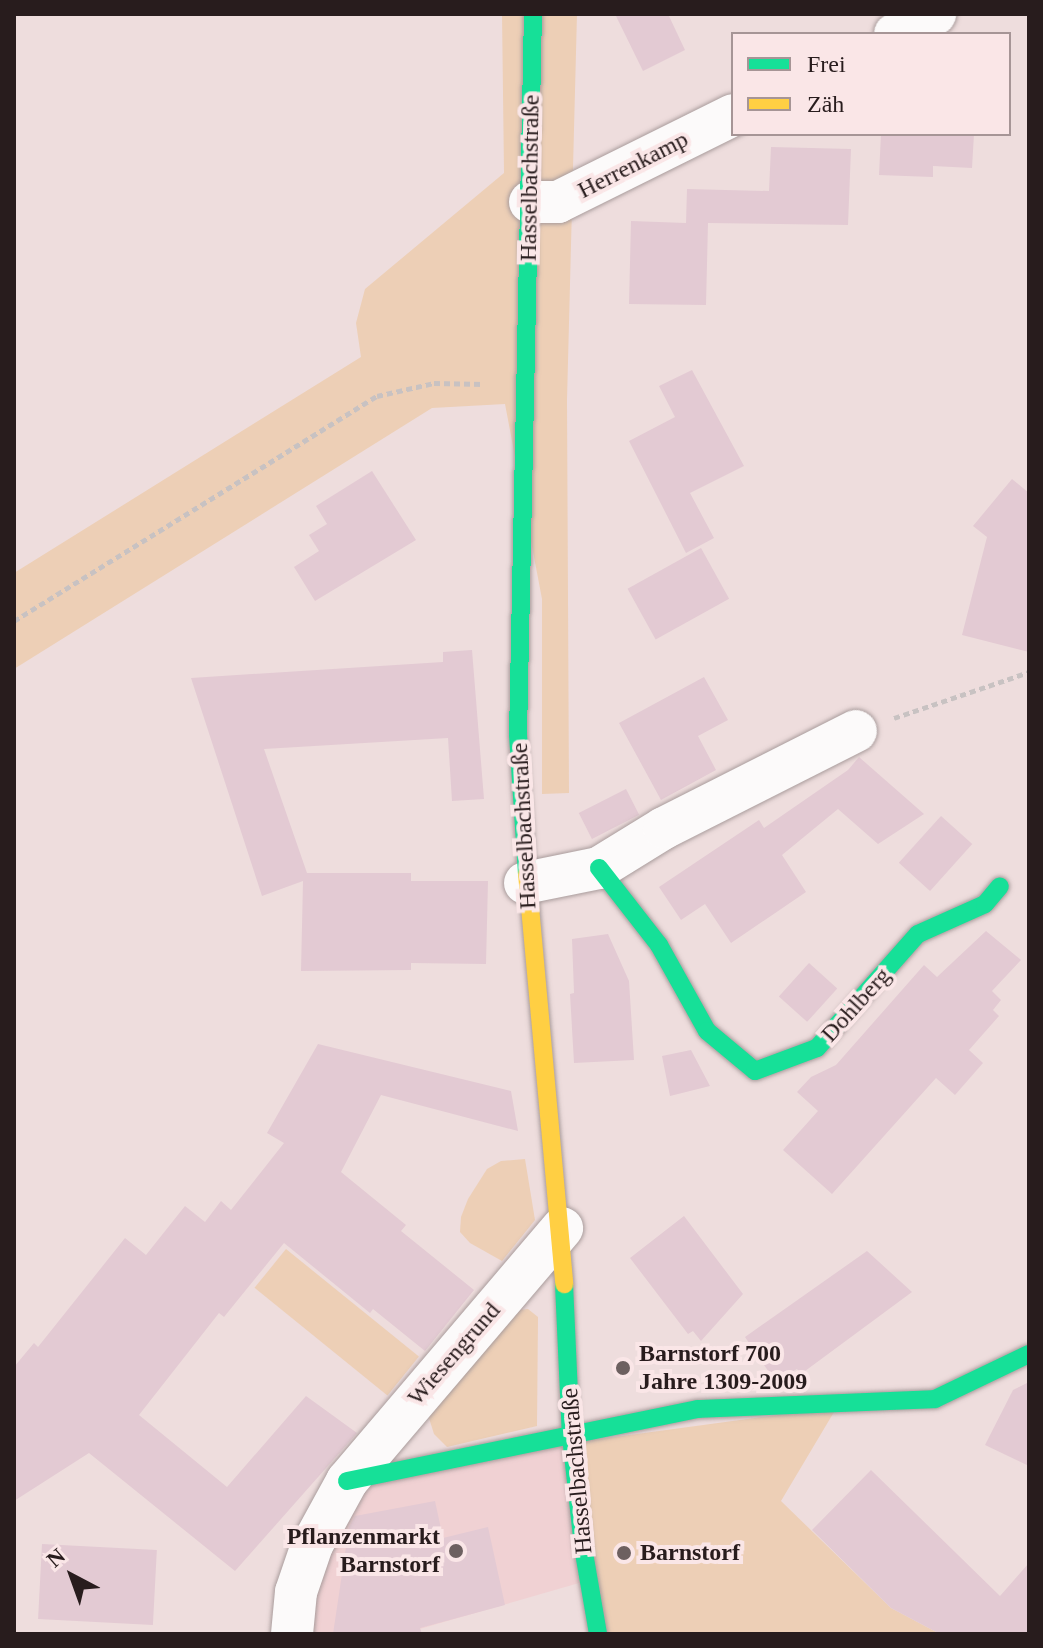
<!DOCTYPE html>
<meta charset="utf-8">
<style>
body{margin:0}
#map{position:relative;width:1043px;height:1648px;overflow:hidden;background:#edd;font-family:Georgia,serif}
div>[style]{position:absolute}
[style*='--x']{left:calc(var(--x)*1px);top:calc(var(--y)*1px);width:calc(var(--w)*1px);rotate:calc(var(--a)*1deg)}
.built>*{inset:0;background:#f0d1d3}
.green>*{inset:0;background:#edcfb6;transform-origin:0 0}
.building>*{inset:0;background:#e3cad3;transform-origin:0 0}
.path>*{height:5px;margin-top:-2.5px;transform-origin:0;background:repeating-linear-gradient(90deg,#c8c2c2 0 6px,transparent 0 10px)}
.roads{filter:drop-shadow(0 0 2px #a99c9c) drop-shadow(0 0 2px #a99c9c)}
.street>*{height:42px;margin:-21px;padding:0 21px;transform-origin:21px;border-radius:21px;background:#fcfafa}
.fast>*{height:18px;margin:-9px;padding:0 9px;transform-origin:9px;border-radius:9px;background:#16e098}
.slow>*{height:18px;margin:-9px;padding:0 9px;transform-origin:9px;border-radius:9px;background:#ffcf43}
.dots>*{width:22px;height:22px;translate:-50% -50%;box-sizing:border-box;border:4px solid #fae6e7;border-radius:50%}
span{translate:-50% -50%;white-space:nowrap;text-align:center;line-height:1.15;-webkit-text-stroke:8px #fae6e7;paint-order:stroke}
.street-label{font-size:24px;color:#281c1d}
.poi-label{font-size:24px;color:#281c1d;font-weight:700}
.left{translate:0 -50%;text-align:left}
.right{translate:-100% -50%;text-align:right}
.frame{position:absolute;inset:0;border:16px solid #281c1d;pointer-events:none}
.legend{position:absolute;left:731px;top:32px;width:280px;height:104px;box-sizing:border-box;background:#fae6e7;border:2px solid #a69596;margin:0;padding:10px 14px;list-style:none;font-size:24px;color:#281c1d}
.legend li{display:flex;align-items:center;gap:16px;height:40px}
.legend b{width:40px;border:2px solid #a69596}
.north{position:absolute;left:32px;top:1536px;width:80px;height:80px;-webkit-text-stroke:6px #fae6e7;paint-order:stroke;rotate:319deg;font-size:22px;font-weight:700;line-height:32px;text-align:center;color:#281c1d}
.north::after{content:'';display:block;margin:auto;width:28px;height:36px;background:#281c1d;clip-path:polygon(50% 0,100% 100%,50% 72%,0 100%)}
</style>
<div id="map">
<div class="built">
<div style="clip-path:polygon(567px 1440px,586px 1581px,402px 1634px,300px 1634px,353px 1483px)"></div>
</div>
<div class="green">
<div style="clip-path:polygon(502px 14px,577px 14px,567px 400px,569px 793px,542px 794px,542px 599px,505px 404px,432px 408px,14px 669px,14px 573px,361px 357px,356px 323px,365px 289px,504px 173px)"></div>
<div style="clip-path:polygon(525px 1159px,535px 1220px,502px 1261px,470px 1243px,460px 1232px,461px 1217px,468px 1199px,487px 1169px,501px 1161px)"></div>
<div style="left:286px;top:1249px;width:171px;height:50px;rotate:39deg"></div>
<div style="clip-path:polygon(528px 1309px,538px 1317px,537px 1426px,447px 1447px,434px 1434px,429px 1418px,434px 1405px,520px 1310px)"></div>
<div style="clip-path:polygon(837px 1407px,781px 1501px,891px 1608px,940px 1634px,602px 1634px,578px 1442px)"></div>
</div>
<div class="building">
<div style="clip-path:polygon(615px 14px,668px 14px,685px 50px,643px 71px)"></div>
<div style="clip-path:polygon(881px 134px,974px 134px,972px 168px,933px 166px,933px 177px,879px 175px)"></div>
<div style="clip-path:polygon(771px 147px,851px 149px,848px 225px,708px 223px,706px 305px,629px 304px,631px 221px,686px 223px,687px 189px,769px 191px)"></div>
<div style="clip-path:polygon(692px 370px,744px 466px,690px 493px,714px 538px,686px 553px,629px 441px,675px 417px,659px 386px)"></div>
<div style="clip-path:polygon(372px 471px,416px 540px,315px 601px,294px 567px,319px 551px,309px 535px,327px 524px,316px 506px)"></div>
<div style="clip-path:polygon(1012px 479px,1029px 493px,1029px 652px,962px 635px,987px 537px,973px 526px)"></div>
<div style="left:701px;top:548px;width:58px;height:84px;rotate:61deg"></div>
<div style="clip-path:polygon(472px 650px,484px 799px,452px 801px,448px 738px,264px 749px,307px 873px,411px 873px,411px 881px,488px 881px,486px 964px,411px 963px,411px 970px,301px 971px,303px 881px,262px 896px,191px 678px,443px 662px,443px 652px)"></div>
<div style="clip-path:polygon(704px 677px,728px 720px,698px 736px,716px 770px,661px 800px,619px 723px)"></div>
<div style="clip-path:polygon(859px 757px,924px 814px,878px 844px,838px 809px,782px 855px,806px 892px,731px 943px,705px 904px,681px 920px,659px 887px,759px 820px,764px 828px,848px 770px)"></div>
<div style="left:626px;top:789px;width:29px;height:53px;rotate:63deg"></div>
<div style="left:941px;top:816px;width:42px;height:63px;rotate:42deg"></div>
<div style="clip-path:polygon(986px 931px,1021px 960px,992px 991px,1001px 1000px,993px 1010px,999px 1016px,969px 1050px,983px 1063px,955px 1095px,936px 1078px,832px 1194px,783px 1150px,818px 1111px,797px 1092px,811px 1077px,836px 1065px,924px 965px,937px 977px)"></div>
<div style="clip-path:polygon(608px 934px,629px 981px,634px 1060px,574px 1063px,570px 994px,574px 993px,572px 939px)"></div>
<div style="left:809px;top:963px;width:38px;height:45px;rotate:42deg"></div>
<div style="clip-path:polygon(318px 1044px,511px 1091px,518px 1131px,381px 1095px,341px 1172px,406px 1225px,401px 1231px,474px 1290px,425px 1351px,373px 1309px,370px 1313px,284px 1243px,224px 1317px,219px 1313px,139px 1415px,227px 1487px,306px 1396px,357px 1433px,235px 1571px,89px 1453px,14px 1501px,14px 1367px,34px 1343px,38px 1347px,125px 1238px,146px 1255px,185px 1206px,205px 1222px,221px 1201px,231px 1210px,284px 1143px,267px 1133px)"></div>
<div style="clip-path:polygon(691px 1050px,710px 1086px,670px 1096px,662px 1056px)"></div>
<div style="clip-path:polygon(684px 1216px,743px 1294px,701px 1341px,693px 1331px,688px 1334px,630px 1258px)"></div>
<div style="clip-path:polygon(867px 1251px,912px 1292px,801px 1374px,797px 1369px,775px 1381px,745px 1337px)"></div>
<div style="clip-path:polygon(1029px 1382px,1029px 1466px,985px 1445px,1013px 1390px)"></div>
<div style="clip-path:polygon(871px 1470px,1000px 1596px,1029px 1563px,1029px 1634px,940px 1634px,891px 1608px,812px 1530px)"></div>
<div style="clip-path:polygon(435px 1501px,443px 1538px,488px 1527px,505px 1605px,420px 1628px,422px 1634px,333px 1634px,349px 1527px,355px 1516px)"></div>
<div style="left:42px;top:1544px;width:115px;height:75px;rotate:3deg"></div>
</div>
<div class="path">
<div style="--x:14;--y:621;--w:427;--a:-31.8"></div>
<div style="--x:377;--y:396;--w:58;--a:-12.8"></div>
<div style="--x:434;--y:383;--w:50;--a:1.1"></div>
<div style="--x:894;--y:718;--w:143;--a:-18.8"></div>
</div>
<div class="roads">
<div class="street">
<div style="--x:895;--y:34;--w:45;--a:-26.6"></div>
<div style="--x:530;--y:202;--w:28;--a:0"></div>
<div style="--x:558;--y:202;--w:195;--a:-26.4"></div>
<div style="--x:525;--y:883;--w:76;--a:-11.5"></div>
<div style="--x:599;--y:868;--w:76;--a:-31.6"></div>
<div style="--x:664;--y:828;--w:215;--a:-26.8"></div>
<div style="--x:292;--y:1634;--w:42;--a:-84.6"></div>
<div style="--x:296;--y:1592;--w:50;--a:-71.2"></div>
<div style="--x:312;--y:1545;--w:73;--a:-61.3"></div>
<div style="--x:347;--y:1481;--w:332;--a:-49.6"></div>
</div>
<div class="fast">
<div style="--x:599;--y:868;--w:98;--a:52.1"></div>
<div style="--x:659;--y:945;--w:98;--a:60.8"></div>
<div style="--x:707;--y:1031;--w:62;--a:39.8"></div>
<div style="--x:755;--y:1071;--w:66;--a:-20.4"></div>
<div style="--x:817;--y:1048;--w:152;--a:-48.5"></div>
<div style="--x:918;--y:934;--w:73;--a:-24.1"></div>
<div style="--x:985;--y:904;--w:23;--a:-50"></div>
<div style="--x:527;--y:874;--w:139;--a:-93.7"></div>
<div style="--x:518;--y:735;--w:721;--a:-88.81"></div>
<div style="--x:564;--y:1284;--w:152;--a:87.4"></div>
<div style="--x:571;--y:1436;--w:112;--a:83.8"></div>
<div style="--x:583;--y:1547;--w:88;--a:80.2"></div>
<div style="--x:347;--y:1481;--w:358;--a:-11.6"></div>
<div style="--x:698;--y:1409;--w:237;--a:-2.4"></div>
<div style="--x:935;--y:1399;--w:104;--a:-25.6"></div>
</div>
<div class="slow">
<div style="--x:527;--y:874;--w:412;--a:84.8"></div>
</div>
</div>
<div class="dots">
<div style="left:623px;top:1368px;background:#6d6060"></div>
<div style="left:456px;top:1551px;background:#6d6060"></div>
<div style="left:624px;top:1553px;background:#6d6060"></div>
</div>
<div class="street-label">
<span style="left:633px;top:165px;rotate:-27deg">Herrenkamp</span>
<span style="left:530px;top:178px;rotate:-89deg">Hasselbachstraße</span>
<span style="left:524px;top:826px;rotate:-93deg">Hasselbachstraße</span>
<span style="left:856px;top:1005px;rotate:-48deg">Dohlberg</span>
<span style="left:454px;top:1354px;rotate:-49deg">Wiesengrund</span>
<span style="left:577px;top:1471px;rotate:-95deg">Hasselbachstraße</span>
</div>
<div class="poi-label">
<span class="left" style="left:639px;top:1368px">Barnstorf 700<br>Jahre 1309-2009</span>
<span class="right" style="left:440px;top:1551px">Pflanzenmarkt<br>Barnstorf</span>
<span class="left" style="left:640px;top:1553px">Barnstorf</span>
</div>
<div class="frame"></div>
<ul class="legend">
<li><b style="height:10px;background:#16e098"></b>Frei</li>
<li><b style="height:10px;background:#ffcf43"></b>Zäh</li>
</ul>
<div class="north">N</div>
</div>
